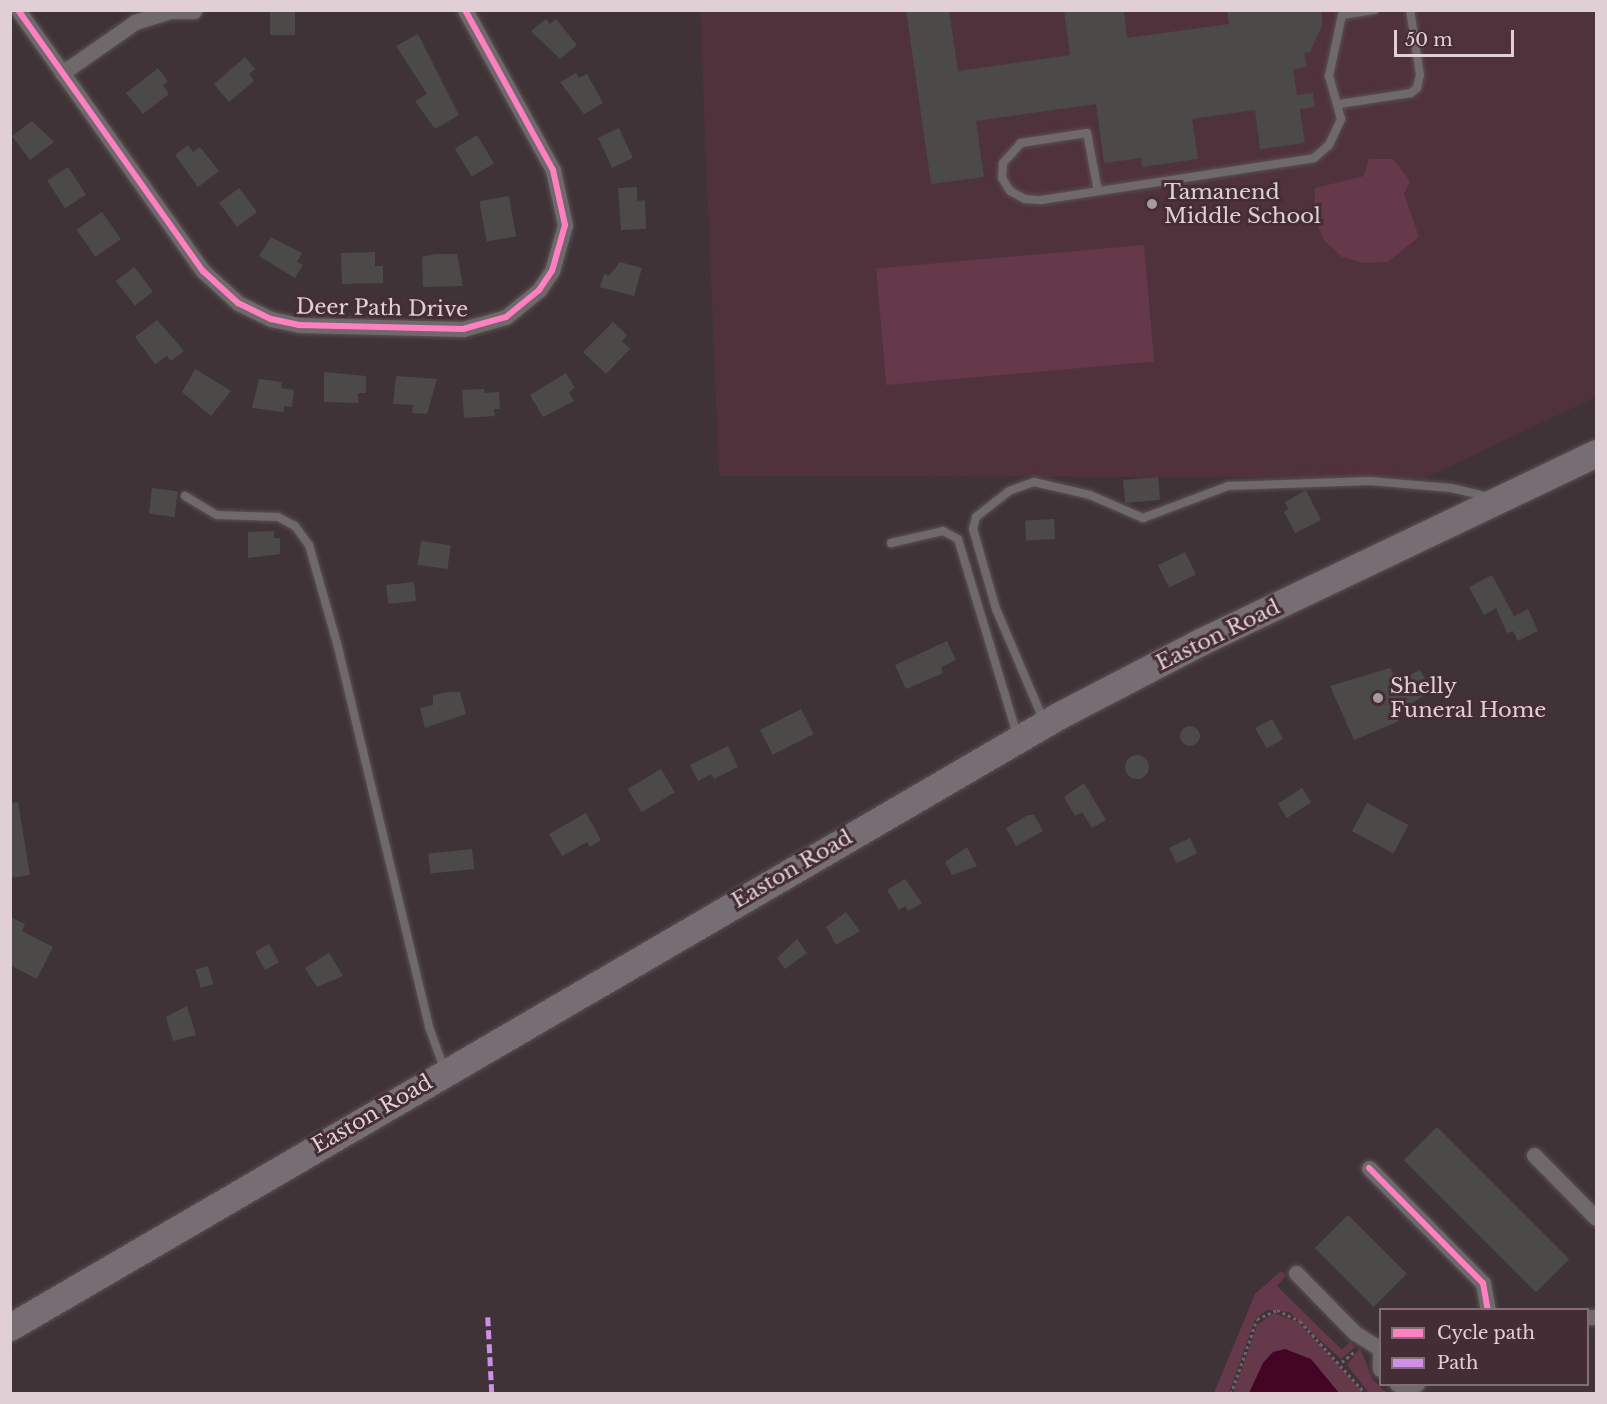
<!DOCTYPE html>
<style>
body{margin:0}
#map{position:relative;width:1607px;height:1404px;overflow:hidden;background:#3f3337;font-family:"Libre Baskerville",serif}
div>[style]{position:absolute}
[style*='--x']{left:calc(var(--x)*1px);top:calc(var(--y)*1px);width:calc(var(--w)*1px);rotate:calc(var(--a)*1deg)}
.built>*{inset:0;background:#4f323c}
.green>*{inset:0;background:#65384a;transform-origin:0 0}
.water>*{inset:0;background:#420524}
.building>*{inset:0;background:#4b4a49;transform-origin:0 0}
.round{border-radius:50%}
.path>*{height:3px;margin-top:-1.5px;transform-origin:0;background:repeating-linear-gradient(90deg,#6c6567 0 3px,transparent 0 6px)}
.roads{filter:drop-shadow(0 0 2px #5b5054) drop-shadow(0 0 2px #5b5054)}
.lane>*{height:8px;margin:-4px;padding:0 4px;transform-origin:4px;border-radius:4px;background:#6f696b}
.street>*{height:15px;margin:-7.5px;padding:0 7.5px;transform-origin:7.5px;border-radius:7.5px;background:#6f696b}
.highway>*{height:27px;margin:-13.5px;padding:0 13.5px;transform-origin:13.5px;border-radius:13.5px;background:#766e72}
.quiet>*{height:4.5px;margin-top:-2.25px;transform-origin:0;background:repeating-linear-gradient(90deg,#ce8fe9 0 9px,transparent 0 13.5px)}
.cycleway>*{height:6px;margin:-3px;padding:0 3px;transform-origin:3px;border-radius:3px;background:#ff80c0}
.dots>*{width:16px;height:16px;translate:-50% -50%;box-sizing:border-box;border:3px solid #452d36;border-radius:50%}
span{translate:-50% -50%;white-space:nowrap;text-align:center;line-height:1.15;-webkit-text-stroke:6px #452d36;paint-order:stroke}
.poi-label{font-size:21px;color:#e0d0d5}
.left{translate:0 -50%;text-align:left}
.street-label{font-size:21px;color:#e0d0d5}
.frame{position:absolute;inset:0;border:12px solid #e0d0d5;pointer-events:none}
.legend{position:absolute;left:1379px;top:1308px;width:210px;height:78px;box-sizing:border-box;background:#452d36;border:2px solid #836e76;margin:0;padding:8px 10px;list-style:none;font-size:18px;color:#e0d0d5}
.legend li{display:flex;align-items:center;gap:12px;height:30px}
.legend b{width:30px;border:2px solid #836e76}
.scale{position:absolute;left:1394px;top:30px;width:120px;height:27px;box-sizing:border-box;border:3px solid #e0d0d5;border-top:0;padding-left:8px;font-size:18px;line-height:21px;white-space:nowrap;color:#e0d0d5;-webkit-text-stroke:4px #452d36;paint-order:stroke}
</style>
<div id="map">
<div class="built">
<div style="clip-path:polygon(700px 11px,1596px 11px,1596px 397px,1426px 478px,719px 476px)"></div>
</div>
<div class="green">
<div style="clip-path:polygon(1369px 159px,1393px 159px,1410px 181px,1404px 194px,1419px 237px,1387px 262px,1364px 263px,1342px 257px,1324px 240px,1314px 217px,1315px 188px,1364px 176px)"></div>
<div style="left:1144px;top:245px;width:117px;height:269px;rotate:85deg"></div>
<div style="clip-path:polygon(1281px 1271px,1286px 1275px,1277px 1286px,1342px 1350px,1350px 1342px,1355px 1347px,1341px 1359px,1289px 1312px,1267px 1310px,1255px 1319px,1229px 1393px,1214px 1393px,1255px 1294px)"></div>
<div style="clip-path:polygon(1274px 1313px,1298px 1322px,1364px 1393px,1233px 1394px,1257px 1325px)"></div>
<div style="clip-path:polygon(1360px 1348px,1373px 1380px,1387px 1393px,1369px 1393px,1347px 1365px)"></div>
</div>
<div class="water">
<div style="clip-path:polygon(1285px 1349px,1311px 1359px,1339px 1393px,1249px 1393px,1263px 1363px,1273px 1352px)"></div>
</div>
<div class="building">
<div style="left:295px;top:10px;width:25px;height:25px;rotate:90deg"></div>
<div style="clip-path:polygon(906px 10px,949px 10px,958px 71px,1070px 55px,1064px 10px,1124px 10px,1127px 38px,1229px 24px,1227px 10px,1322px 10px,1322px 26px,1310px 52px,1304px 53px,1307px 67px,1293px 69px,1297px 95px,1313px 93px,1315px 107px,1300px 109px,1305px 143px,1260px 149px,1255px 110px,1192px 119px,1198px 159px,1142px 167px,1141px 158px,1104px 163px,1096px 104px,976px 121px,984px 177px,931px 184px)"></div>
<div style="clip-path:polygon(546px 19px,550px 24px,556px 19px,577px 45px,560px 59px,531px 31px)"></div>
<div style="clip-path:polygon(418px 34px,459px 115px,435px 129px,415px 101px,427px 94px,396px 46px)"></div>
<div style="clip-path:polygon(245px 57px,255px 69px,249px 74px,254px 81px,229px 102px,214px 84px)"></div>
<div style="clip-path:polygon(158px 68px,168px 81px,163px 85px,169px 94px,143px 114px,126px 93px)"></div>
<div style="clip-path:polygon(576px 73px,579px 78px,587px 74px,603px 103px,584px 114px,560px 82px)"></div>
<div style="clip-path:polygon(32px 121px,54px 142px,30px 160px,12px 136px)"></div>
<div style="left:619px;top:128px;width:33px;height:23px;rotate:65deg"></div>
<div style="left:477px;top:135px;width:33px;height:26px;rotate:59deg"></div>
<div style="clip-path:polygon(188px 145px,193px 152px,200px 147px,219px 171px,198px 187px,175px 155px)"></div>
<div style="left:68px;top:167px;width:33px;height:25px;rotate:57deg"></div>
<div style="clip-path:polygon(637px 187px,637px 201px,645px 200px,646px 229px,621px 230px,618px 188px)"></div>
<div style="left:239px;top:188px;width:30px;height:25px;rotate:53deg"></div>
<div style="left:509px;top:196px;width:41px;height:30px;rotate:80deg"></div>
<div style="left:102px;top:212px;width:33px;height:31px;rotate:55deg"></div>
<div style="clip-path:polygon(271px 237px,302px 253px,297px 262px,303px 265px,295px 278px,259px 256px)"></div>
<div style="clip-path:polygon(375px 252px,375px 266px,383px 266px,383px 283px,342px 284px,341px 253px)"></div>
<div style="clip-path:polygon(435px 254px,457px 254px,463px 286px,423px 287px,422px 257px)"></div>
<div style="clip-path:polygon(620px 262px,642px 268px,634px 296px,600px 287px,604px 274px,609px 276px)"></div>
<div style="left:134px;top:267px;width:31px;height:23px;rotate:52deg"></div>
<div style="clip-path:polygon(157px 320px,184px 351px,171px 361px,167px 356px,155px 364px,135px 337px)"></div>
<div style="clip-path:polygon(613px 322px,627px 335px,622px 341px,630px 349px,606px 374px,583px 352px)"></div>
<div style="clip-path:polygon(195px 369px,231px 391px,211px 416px,182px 392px)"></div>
<div style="clip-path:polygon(324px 372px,366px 376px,366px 393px,358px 393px,358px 403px,324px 402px)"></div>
<div style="clip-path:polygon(566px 373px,575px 388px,569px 392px,574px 401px,543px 417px,530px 395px)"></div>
<div style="clip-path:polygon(396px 376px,437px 379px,427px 414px,412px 413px,413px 405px,393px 404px)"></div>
<div style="clip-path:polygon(259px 379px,282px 382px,281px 388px,294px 390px,292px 407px,284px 406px,284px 412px,252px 408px)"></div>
<div style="clip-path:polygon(484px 389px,485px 393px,499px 392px,500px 409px,494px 409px,495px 416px,464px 418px,462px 390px)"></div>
<div style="left:1158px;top:477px;width:23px;height:35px;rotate:85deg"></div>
<div style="left:152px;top:488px;width:26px;height:26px;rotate:7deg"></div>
<div style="clip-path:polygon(1306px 490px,1321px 520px,1295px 533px,1284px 512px,1288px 509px,1285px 502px)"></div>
<div style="left:1054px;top:519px;width:20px;height:29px;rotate:87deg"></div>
<div style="clip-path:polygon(274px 531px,274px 538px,280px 538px,280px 554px,248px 558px,248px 532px)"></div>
<div style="left:421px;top:541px;width:30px;height:24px;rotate:8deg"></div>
<div style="left:1185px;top:552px;width:25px;height:30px;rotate:64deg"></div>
<div style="clip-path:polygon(1492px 575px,1514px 616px,1528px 609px,1538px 631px,1518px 641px,1513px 631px,1507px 633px,1496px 608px,1484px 615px,1469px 587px)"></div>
<div style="left:414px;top:582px;width:19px;height:28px;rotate:84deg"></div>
<div style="clip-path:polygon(947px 641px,956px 660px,941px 667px,943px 673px,906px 689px,895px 665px)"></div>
<div style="clip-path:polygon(1390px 668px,1397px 681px,1420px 670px,1432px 691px,1395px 713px,1399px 721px,1354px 740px,1330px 686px)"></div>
<div style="clip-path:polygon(448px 692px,460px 692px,466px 714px,425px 728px,420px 708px,433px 705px,433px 695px)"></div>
<div style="left:801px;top:709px;width:28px;height:46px;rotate:63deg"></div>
<div style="left:1272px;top:719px;width:23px;height:19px;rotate:61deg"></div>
<div class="round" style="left:1180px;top:726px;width:20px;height:20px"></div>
<div style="clip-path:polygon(728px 746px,738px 767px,714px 779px,711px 774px,698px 781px,690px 765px)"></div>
<div class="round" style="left:1125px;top:755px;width:24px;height:24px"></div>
<div style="left:661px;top:769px;width:27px;height:39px;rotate:59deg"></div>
<div style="clip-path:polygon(1084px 783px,1106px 820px,1092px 828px,1082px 812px,1075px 816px,1064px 797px)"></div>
<div style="left:1302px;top:788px;width:17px;height:29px;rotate:57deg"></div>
<div style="clip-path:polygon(18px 802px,30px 875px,10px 878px,10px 803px)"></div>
<div style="left:1367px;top:803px;width:47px;height:32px;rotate:28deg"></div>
<div style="clip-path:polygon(586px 813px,601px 840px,590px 847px,587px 842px,562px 856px,549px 834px)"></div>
<div style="clip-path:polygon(1028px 815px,1034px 815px,1043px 831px,1016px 846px,1006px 828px)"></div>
<div style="left:1190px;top:838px;width:17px;height:23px;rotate:65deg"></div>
<div style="clip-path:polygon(967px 847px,977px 866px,952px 875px,945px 862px)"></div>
<div style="left:472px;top:849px;width:20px;height:44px;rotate:84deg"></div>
<div style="clip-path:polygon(905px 879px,922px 903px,908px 911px,905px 906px,899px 910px,887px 890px)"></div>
<div style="clip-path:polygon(846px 912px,860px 931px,836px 945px,826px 927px)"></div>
<div style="clip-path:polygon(10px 917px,25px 924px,22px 931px,53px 947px,37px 979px,10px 965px)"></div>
<div style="clip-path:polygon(797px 939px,807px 953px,785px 969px,777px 958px)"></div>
<div style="left:269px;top:944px;width:21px;height:16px;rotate:61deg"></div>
<div style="clip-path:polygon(329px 953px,343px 976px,317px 987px,305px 968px)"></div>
<div style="left:208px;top:966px;width:19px;height:13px;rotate:74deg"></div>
<div style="clip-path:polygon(187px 1006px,196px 1035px,173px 1041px,166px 1017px)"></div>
<div style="left:1437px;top:1127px;width:187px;height:47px;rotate:45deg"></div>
<div style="left:1348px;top:1215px;width:83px;height:47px;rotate:45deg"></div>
</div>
<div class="path">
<div style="--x:1342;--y:1362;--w:17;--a:-40"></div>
<div style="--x:1231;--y:1394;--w:79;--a:-70.9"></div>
<div style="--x:1257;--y:1319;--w:22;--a:-24"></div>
<div style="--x:1277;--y:1310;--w:25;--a:26"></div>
<div style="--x:1300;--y:1321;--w:98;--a:47.9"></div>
</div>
<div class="roads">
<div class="lane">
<div style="--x:1339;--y:104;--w:73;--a:-8.7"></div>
<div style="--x:1411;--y:93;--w:8;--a:-40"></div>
<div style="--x:1417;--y:88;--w:13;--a:-77"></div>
<div style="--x:1420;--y:75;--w:66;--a:-98.7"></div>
<div style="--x:1098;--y:191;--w:59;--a:-100.7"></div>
<div style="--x:1087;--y:133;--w:67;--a:171.4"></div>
<div style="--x:1021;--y:143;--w:27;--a:132"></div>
<div style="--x:1003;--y:163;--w:15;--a:94"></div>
<div style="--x:1002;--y:178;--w:15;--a:58"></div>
<div style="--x:1010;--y:191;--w:17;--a:28"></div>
<div style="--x:1025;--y:199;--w:16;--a:4"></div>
<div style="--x:1041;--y:200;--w:276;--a:-8.7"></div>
<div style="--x:1314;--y:158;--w:20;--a:-41"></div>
<div style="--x:1329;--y:145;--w:29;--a:-65"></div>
<div style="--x:1341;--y:119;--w:45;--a:-105.6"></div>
<div style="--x:1329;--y:76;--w:62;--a:-78"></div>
<div style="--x:1342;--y:15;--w:33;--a:-9"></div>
<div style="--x:185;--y:496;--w:37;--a:31"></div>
<div style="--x:217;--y:515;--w:61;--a:1.9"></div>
<div style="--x:278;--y:517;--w:19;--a:28"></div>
<div style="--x:295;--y:526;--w:24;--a:54"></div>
<div style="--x:309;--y:545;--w:102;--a:74.1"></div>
<div style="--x:337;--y:643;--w:395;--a:76.5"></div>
<div style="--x:429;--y:1027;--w:44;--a:69.9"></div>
<div style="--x:891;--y:543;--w:53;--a:-13"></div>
<div style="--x:943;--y:531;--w:17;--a:28"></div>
<div style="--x:958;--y:539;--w:204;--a:73.2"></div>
<div style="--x:1043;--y:719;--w:120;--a:-113.1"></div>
<div style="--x:996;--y:609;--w:83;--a:-106"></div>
<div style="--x:973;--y:529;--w:12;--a:-76"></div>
<div style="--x:976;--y:517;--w:42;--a:-38.2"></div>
<div style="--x:1009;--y:491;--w:27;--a:-20"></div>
<div style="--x:1034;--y:482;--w:57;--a:13.1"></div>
<div style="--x:1090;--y:495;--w:58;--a:23.5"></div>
<div style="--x:1143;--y:518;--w:91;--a:-20.6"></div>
<div style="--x:1228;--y:486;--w:142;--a:-2"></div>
<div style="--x:1370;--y:481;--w:81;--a:4.9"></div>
<div style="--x:1451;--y:488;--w:36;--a:13"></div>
</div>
<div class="street">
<div style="--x:18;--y:10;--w:320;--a:54.7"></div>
<div style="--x:203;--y:271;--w:47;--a:42.4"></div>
<div style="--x:238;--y:303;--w:37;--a:26"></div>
<div style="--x:271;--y:319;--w:29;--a:12"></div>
<div style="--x:299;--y:325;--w:164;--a:1.4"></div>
<div style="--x:463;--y:329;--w:45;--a:-15.6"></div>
<div style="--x:506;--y:317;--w:43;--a:-39.3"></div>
<div style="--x:539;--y:290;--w:23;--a:-56"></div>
<div style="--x:552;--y:271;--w:48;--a:-74.2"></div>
<div style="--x:565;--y:225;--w:56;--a:-102.3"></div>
<div style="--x:553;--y:170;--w:183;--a:-118.8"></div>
<div style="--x:62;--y:73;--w:89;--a:-34.9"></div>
<div style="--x:135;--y:22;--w:37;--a:-17"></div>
<div style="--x:170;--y:11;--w:24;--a:0"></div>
<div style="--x:1534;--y:1155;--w:88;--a:45.5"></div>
<div style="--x:1369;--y:1168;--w:162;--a:45.3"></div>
<div style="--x:1483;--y:1283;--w:27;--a:80"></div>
<div style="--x:1296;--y:1273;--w:84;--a:45.5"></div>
<div style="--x:1355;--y:1333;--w:28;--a:32"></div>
<div style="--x:1588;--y:1317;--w:8;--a:0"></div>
<div style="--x:1380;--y:1346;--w:23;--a:90"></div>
<div style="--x:1397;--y:1384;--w:20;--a:0"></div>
</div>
<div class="highway">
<div style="--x:10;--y:1327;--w:1213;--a:-30.24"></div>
<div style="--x:1058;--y:716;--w:160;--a:-27.5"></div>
<div style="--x:1200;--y:642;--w:439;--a:-25.5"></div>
</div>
</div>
<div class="quiet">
<div style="--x:488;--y:1317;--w:77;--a:87"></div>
</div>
<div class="cycleway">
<div style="--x:18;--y:10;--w:320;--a:54.7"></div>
<div style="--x:203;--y:271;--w:47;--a:42.4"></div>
<div style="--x:238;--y:303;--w:37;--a:26"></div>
<div style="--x:271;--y:319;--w:29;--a:12"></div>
<div style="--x:299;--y:325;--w:164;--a:1.4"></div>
<div style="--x:463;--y:329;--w:45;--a:-15.6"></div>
<div style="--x:506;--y:317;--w:43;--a:-39.3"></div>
<div style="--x:539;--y:290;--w:23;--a:-56"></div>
<div style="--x:552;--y:271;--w:48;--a:-74.2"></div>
<div style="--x:565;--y:225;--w:56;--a:-102.3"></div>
<div style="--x:553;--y:170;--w:183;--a:-118.8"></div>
<div style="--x:1369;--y:1168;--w:162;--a:45.3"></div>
<div style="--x:1483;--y:1283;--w:27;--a:80"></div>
</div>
<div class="dots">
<div style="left:1152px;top:204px;background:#a8999e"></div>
<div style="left:1378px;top:698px;background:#a8999e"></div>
</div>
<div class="poi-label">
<span class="left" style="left:1164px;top:204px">Tamanend<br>Middle School</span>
<span class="left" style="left:1390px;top:698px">Shelly<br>Funeral Home</span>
</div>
<div class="street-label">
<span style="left:382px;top:308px;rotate:1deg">Deer Path Drive</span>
<span style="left:1218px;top:635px;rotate:-26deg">Easton Road</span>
<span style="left:792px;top:869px;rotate:-30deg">Easton Road</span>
<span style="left:372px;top:1114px;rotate:-30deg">Easton Road</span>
</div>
<div class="frame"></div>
<ul class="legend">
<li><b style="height:8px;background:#ff80c0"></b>Cycle path</li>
<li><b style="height:8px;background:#ce8fe9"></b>Path</li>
</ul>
<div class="scale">50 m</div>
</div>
